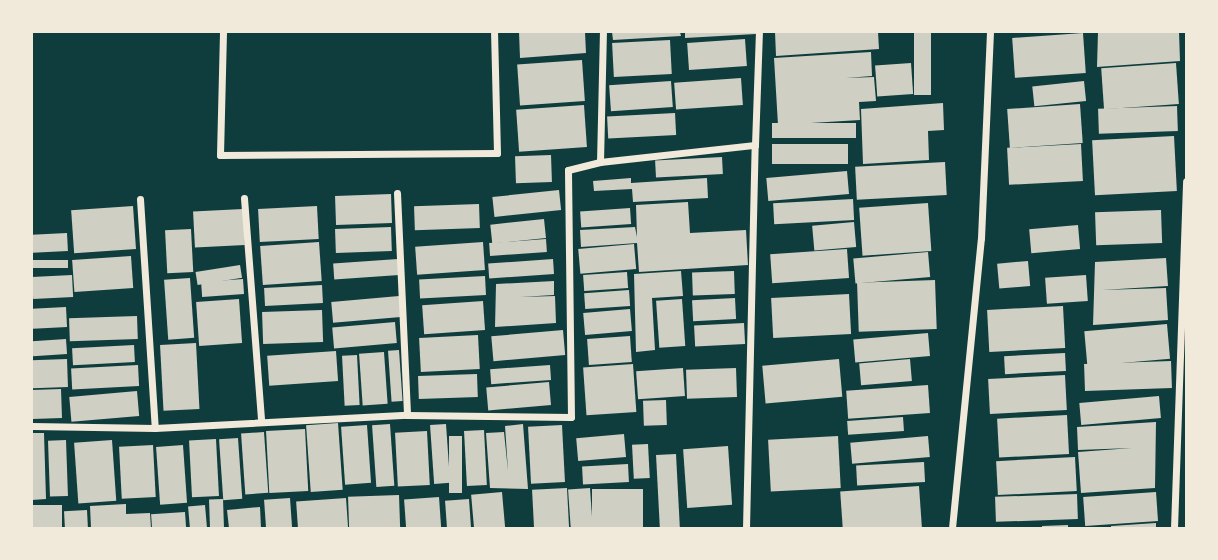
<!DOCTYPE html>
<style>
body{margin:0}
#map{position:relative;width:1218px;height:560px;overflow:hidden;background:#0f3d3e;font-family:Rubik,sans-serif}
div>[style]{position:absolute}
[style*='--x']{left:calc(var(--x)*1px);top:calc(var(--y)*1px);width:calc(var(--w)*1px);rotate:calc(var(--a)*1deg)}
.building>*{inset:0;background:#cfcfc3;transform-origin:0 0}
.minor>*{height:7px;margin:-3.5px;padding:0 3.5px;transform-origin:3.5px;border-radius:3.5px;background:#f1e9da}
span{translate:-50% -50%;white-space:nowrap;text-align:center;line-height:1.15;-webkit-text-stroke:5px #f1e9da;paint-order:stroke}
.frame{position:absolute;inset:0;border:33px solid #f1e9da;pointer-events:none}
</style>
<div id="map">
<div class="building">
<div style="clip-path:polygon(519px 32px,585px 32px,586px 53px,520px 58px)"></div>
<div style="clip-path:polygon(612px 32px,680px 32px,681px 36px,613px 40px)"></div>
<div style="clip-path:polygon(685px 32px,756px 32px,756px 34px,685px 38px)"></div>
<div style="clip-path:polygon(775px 32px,878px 32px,879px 49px,776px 56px)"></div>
<div style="left:914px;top:32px;width:17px;height:63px"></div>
<div style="clip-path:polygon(1098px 32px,1179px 32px,1180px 61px,1097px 67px)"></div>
<div style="left:1083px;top:33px;width:40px;height:71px;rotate:86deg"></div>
<div style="left:745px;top:39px;width:27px;height:58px;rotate:86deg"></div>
<div style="left:670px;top:40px;width:34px;height:58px;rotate:87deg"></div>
<div style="clip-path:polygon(871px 52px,872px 76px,846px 78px,874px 77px,876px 101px,859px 102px,860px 120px,778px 125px,774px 58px)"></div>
<div style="left:582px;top:60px;width:41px;height:65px;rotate:86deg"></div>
<div style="left:911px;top:63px;width:31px;height:36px;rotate:86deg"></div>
<div style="left:1176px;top:63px;width:41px;height:75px;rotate:86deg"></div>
<div style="left:741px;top:78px;width:27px;height:67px;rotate:86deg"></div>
<div style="left:671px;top:81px;width:26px;height:62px;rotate:86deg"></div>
<div style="left:1084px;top:81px;width:20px;height:52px;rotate:84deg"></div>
<div style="clip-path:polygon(943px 103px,944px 130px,928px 131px,929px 160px,863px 164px,861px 109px)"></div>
<div style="left:1080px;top:104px;width:39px;height:73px;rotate:86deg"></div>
<div style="left:584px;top:105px;width:42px;height:68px;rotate:86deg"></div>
<div style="left:1177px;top:106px;width:25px;height:79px;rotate:88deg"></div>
<div style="left:675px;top:113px;width:22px;height:68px;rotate:87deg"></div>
<div style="left:856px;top:123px;width:15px;height:84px;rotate:90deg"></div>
<div style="left:1174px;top:136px;width:55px;height:82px;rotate:87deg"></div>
<div style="left:848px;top:144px;width:20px;height:76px;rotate:90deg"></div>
<div style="left:1081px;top:144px;width:37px;height:74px;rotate:87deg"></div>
<div style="left:551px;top:155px;width:27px;height:36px;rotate:88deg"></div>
<div style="left:722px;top:157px;width:17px;height:67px;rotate:87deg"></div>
<div style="left:945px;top:162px;width:33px;height:90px;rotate:87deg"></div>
<div style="left:847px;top:171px;width:23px;height:81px;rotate:85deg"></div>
<div style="clip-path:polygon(631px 178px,631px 183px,707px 178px,708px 198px,633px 202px,632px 189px,594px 191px,593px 181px)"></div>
<div style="left:559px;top:190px;width:20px;height:67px;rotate:84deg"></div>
<div style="left:391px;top:194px;width:29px;height:56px;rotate:88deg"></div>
<div style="left:853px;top:199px;width:21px;height:80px;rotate:87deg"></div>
<div style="clip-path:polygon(688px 202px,690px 233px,746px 230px,748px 265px,639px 272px,637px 243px,581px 247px,580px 230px,635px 227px,637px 237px,636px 205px)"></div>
<div style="left:928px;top:203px;width:48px;height:69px;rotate:86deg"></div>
<div style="left:479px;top:204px;width:24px;height:65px;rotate:88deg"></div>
<div style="left:133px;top:206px;width:43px;height:62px;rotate:86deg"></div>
<div style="left:317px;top:206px;width:33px;height:59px;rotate:87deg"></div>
<div style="left:630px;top:208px;width:16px;height:50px;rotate:86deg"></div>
<div style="left:243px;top:209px;width:36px;height:50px;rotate:87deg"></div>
<div style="left:1161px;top:210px;width:33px;height:66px;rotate:88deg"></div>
<div style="left:544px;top:219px;width:19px;height:54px;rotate:84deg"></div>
<div style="left:854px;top:222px;width:25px;height:42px;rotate:85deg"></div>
<div style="left:1078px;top:225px;width:24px;height:49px;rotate:85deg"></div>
<div style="left:391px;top:227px;width:24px;height:56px;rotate:88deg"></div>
<div style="left:191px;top:229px;width:43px;height:26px;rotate:87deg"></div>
<div style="left:67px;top:233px;width:18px;height:35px;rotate:87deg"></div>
<div style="left:546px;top:239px;width:13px;height:57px;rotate:86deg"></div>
<div style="left:319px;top:242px;width:39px;height:59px;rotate:86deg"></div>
<div style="left:483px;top:242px;width:28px;height:68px;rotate:86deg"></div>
<div style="left:634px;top:244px;width:25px;height:56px;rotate:85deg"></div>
<div style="left:847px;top:249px;width:29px;height:77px;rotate:86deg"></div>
<div style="left:928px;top:252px;width:25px;height:75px;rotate:85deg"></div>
<div style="left:131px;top:256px;width:32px;height:59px;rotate:86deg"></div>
<div style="clip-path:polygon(1166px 258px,1168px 286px,1102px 290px,1166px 288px,1168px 320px,1093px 325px,1095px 262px)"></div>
<div style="left:398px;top:259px;width:16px;height:65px;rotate:86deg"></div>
<div style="left:553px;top:259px;width:15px;height:65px;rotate:86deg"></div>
<div style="left:68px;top:260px;width:8px;height:36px;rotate:90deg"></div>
<div style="left:1028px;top:261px;width:25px;height:31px;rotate:85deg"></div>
<div style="left:240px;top:265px;width:13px;height:45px;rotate:81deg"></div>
<div style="clip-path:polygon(681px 271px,683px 296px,652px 298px,655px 350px,636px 352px,634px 274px)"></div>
<div style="left:734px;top:271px;width:23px;height:42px;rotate:88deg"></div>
<div style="left:627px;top:272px;width:16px;height:44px;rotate:86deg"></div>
<div style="left:72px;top:275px;width:22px;height:40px;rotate:87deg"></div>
<div style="left:1086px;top:275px;width:26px;height:41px;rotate:86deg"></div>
<div style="left:485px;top:276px;width:19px;height:66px;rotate:87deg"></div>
<div style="left:190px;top:278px;width:60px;height:26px;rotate:86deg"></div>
<div style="left:243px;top:279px;width:15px;height:42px;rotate:86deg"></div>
<div style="left:935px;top:280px;width:49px;height:78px;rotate:88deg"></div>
<div style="clip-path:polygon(554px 281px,554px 295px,520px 297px,555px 296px,556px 323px,495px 327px,496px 284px)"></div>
<div style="left:322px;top:285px;width:18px;height:58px;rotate:87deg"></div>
<div style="left:629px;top:290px;width:16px;height:45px;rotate:86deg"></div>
<div style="left:849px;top:294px;width:40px;height:78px;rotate:87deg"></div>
<div style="left:399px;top:296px;width:21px;height:68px;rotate:85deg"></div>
<div style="left:735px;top:298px;width:21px;height:43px;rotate:87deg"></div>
<div style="left:239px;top:299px;width:44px;height:43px;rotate:86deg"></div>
<div style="left:682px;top:299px;width:47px;height:26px;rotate:86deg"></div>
<div style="left:483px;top:301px;width:29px;height:61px;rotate:86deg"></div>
<div style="left:1063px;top:306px;width:42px;height:76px;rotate:87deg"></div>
<div style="left:66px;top:307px;width:20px;height:34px;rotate:87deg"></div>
<div style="left:630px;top:309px;width:22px;height:47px;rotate:85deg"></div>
<div style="left:322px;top:310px;width:32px;height:60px;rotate:88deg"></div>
<div style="left:137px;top:316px;width:23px;height:68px;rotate:88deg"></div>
<div style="left:395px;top:322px;width:21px;height:63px;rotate:85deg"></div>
<div style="left:744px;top:323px;width:21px;height:50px;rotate:87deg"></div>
<div style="left:1167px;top:324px;width:35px;height:83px;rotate:85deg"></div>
<div style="left:563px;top:330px;width:25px;height:72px;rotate:85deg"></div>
<div style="left:928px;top:333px;width:23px;height:75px;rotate:85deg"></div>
<div style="left:478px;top:335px;width:34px;height:59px;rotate:87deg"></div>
<div style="left:630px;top:336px;width:26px;height:43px;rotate:86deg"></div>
<div style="left:66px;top:339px;width:15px;height:34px;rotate:86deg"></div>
<div style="left:196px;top:343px;width:66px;height:36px;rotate:87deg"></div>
<div style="left:134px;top:345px;width:17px;height:62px;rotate:87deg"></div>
<div style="left:399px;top:350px;width:51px;height:11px;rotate:86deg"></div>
<div style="left:336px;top:351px;width:30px;height:69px;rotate:86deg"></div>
<div style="left:384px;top:352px;width:52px;height:25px;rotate:86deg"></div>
<div style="left:1065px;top:353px;width:18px;height:61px;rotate:87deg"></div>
<div style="left:357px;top:355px;width:50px;height:15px;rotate:87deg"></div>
<div style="left:67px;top:359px;width:28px;height:35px;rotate:88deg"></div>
<div style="left:839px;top:359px;width:38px;height:77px;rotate:85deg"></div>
<div style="left:910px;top:359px;width:22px;height:51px;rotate:85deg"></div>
<div style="left:1171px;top:361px;width:27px;height:87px;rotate:88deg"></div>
<div style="left:633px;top:364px;width:48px;height:50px;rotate:86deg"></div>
<div style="left:138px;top:365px;width:21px;height:67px;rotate:87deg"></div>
<div style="left:550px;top:365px;width:15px;height:60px;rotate:86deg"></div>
<div style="left:683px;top:368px;width:28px;height:47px;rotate:86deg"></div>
<div style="left:736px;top:368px;width:29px;height:50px;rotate:88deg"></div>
<div style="left:477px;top:374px;width:23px;height:59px;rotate:88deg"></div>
<div style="left:1065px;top:375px;width:35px;height:77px;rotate:87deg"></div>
<div style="left:549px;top:382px;width:23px;height:63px;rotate:85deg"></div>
<div style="left:928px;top:385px;width:28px;height:82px;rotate:86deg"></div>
<div style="left:61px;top:389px;width:29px;height:29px;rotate:88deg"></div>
<div style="left:137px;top:391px;width:25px;height:68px;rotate:85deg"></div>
<div style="left:1159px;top:396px;width:22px;height:80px;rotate:85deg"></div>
<div style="left:666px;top:400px;width:25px;height:23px;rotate:88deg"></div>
<div style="left:1067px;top:415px;width:39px;height:70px;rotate:87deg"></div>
<div style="left:903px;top:417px;width:14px;height:56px;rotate:86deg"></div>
<div style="clip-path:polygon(1156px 422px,1155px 488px,1081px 493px,1078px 452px,1132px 448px,1078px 450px,1077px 427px)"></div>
<div style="left:338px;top:423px;width:67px;height:32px;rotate:86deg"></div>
<div style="left:390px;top:424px;width:62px;height:18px;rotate:86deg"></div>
<div style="left:446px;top:424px;width:59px;height:16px;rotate:86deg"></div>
<div style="clip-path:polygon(523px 424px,528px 489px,490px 488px,486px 433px,504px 432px,508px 471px,505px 426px)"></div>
<div style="left:367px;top:425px;width:58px;height:26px;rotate:86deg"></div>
<div style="left:562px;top:425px;width:57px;height:34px;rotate:87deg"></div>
<div style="left:305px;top:429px;width:62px;height:39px;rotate:87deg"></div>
<div style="left:484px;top:430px;width:55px;height:20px;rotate:87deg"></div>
<div style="left:427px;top:431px;width:54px;height:32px;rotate:87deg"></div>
<div style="left:264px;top:432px;width:61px;height:23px;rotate:86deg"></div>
<div style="clip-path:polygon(32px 433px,44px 433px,46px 499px,32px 500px)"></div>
<div style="left:624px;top:434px;width:23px;height:48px;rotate:85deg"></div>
<div style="left:449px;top:436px;width:13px;height:57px"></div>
<div style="left:838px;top:436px;width:52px;height:70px;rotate:87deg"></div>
<div style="left:928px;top:436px;width:21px;height:78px;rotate:85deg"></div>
<div style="left:238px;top:438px;width:61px;height:19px;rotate:86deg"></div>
<div style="left:216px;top:439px;width:57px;height:27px;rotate:87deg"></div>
<div style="left:66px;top:440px;width:56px;height:18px;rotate:88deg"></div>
<div style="left:112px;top:440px;width:61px;height:38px;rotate:86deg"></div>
<div style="left:648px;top:444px;width:34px;height:16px;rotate:87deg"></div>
<div style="left:153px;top:445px;width:52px;height:34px;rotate:87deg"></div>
<div style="left:183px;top:445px;width:58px;height:27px;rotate:86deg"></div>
<div style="left:728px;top:446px;width:59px;height:45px;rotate:86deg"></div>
<div style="left:676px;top:454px;width:74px;height:20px;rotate:87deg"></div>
<div style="left:1075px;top:457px;width:34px;height:79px;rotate:87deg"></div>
<div style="left:924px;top:462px;width:20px;height:68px;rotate:87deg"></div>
<div style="left:628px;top:464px;width:18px;height:46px;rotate:87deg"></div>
<div style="left:919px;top:486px;width:42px;height:79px;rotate:86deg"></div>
<div style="left:567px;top:488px;width:40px;height:35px;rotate:87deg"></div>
<div style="left:590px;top:488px;width:40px;height:22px;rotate:86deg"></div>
<div style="left:592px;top:489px;width:51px;height:39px"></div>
<div style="left:502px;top:492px;width:36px;height:31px;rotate:85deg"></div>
<div style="left:1156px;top:492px;width:29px;height:73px;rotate:86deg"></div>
<div style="left:1077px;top:494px;width:25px;height:82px;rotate:88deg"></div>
<div style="left:399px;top:495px;width:33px;height:51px;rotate:88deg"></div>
<div style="left:439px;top:497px;width:31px;height:35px;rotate:86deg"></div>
<div style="left:290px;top:498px;width:30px;height:26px;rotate:86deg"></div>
<div style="left:346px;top:498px;width:30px;height:50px;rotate:86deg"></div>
<div style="left:223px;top:499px;width:29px;height:14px;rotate:88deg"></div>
<div style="left:469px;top:499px;width:29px;height:24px;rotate:86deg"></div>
<div style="clip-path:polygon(126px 504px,126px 514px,150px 513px,151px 528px,91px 528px,90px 506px)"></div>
<div style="left:62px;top:505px;width:23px;height:29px;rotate:90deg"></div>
<div style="left:205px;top:505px;width:23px;height:17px;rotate:85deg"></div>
<div style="clip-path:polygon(260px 507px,261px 528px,229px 528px,227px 510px)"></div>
<div style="left:87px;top:510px;width:18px;height:23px;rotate:87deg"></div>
<div style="left:185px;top:512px;width:16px;height:34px;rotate:86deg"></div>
<div style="clip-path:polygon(1156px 523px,1156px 528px,1111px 528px,1111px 526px)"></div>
<div style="clip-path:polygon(1068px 525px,1068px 528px,1042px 528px,1042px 526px)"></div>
</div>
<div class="minor">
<div style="--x:223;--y:32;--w:123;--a:91.4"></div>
<div style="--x:220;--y:155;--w:277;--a:-0.4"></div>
<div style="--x:497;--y:153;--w:121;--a:-91.4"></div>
<div style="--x:600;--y:162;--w:156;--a:-6.3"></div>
<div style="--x:755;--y:145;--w:113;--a:-88"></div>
<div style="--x:397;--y:193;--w:222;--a:87.4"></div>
<div style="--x:244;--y:198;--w:223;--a:85.6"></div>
<div style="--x:140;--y:199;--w:229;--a:86.3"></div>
<div style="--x:32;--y:426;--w:123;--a:0.9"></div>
<div style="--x:155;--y:428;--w:252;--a:-3"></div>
<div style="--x:407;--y:415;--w:164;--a:0.7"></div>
<div style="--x:571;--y:417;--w:247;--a:-90.7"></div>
<div style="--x:568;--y:170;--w:33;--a:-14"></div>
<div style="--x:600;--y:162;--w:130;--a:-88.7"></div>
<div style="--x:746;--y:528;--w:383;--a:-88.7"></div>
<div style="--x:952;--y:528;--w:291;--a:-84.3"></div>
<div style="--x:981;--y:238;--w:206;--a:-87.5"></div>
<div style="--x:1174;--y:528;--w:347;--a:-88"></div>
</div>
<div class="frame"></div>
</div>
